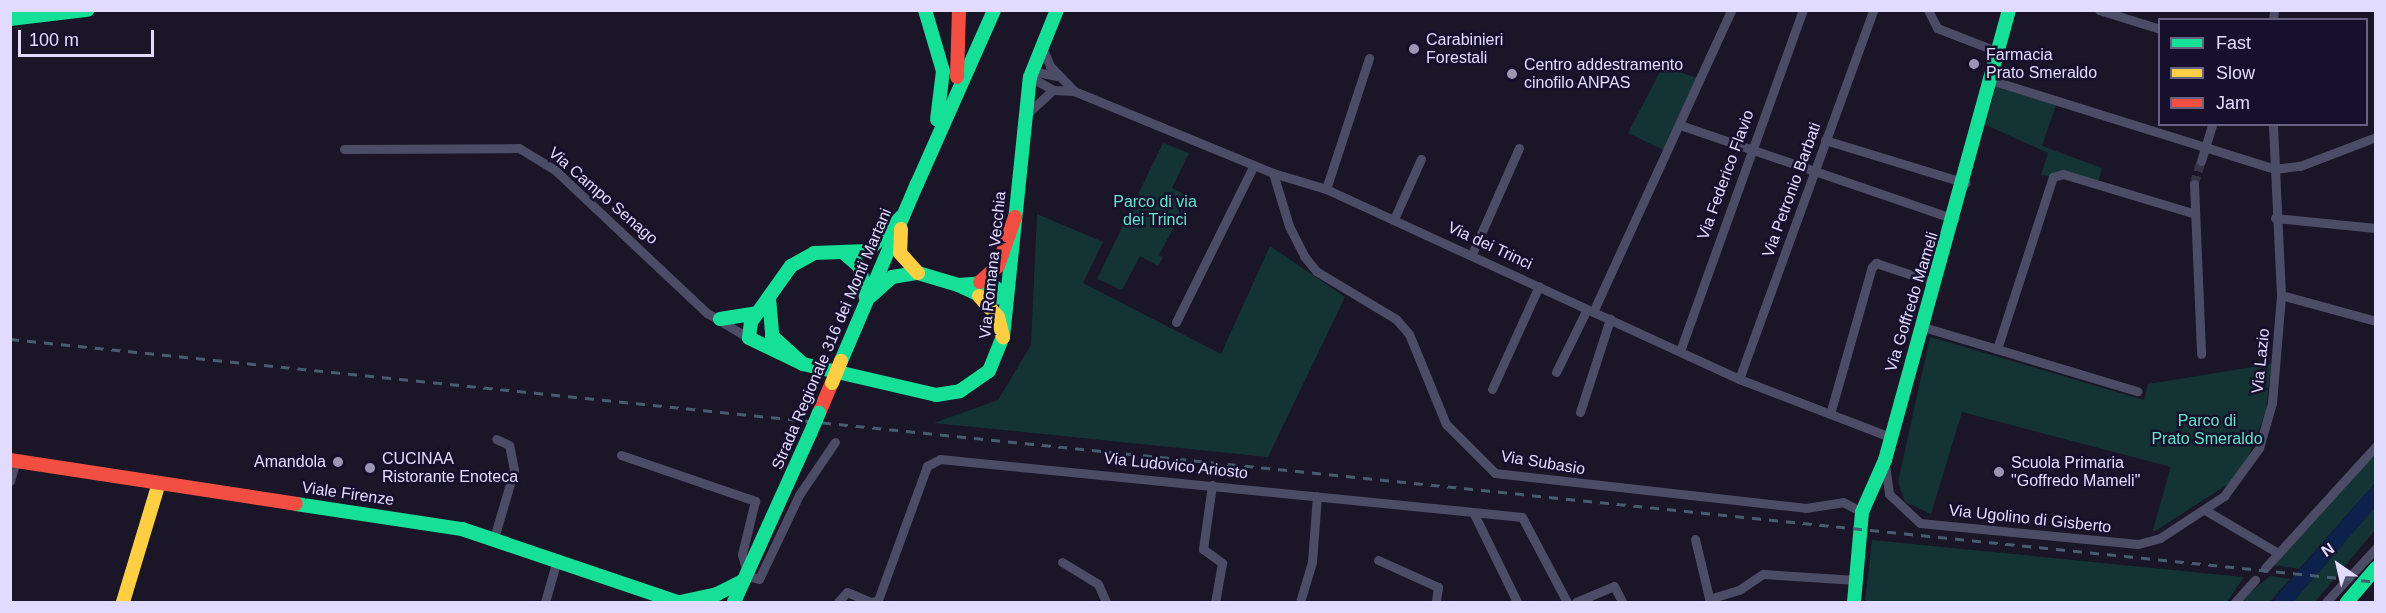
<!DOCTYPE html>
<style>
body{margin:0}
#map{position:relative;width:2386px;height:613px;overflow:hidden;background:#1a1627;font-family:Helvetica,sans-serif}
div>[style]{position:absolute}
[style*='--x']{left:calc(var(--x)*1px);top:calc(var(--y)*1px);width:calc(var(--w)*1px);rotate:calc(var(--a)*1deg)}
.green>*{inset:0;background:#143334}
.river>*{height:16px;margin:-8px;padding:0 8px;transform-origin:8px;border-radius:8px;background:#0c224d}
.street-tunnel>*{height:9px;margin-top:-4.5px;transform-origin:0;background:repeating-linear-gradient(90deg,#383447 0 9px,transparent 0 13.5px)}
.street>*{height:9px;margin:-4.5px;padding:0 4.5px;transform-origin:4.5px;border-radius:4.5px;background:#4d4c67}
.fast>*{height:14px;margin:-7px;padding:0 7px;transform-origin:7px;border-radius:7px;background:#16e098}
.slow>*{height:14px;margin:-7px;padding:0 7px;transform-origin:7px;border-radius:7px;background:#ffcf43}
.jam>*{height:14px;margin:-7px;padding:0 7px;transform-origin:7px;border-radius:7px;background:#f24e42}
.rail>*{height:3px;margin-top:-1.5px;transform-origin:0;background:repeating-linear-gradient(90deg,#475c6f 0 9px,transparent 0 17px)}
.fast-bridge>*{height:14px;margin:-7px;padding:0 7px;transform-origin:7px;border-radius:7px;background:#16e098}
.slow-bridge>*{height:14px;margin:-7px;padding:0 7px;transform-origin:7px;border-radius:7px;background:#ffcf43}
.dots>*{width:16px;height:16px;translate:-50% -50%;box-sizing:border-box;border:3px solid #16102d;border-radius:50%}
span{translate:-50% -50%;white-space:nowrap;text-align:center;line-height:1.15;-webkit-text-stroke:5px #16102d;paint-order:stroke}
.poi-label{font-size:16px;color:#e1dcff}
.left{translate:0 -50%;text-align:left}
.right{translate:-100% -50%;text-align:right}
.street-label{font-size:16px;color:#e1dcff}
.park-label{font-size:16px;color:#61e6c7}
.frame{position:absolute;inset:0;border:12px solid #e1dcff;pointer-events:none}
.legend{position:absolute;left:2158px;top:18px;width:210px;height:108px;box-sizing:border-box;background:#16102d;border:2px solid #676281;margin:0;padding:8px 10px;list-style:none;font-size:18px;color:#e1dcff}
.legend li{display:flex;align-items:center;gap:12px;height:30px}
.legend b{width:30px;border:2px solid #676281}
.north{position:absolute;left:2308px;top:535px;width:60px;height:60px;-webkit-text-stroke:4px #16102d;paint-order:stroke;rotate:326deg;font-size:16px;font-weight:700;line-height:24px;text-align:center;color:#e1dcff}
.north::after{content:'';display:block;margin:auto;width:21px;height:27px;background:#e1dcff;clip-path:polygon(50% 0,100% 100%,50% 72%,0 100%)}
.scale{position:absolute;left:18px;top:30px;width:136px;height:27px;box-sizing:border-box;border:3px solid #e1dcff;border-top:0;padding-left:8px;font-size:18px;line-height:21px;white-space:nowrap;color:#e1dcff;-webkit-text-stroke:4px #16102d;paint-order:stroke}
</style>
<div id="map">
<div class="green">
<div style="clip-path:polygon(1663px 66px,1702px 80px,1670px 153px,1628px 133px)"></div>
<div style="clip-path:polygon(1996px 85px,2056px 105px,2042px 146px,2102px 168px,2098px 182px,2041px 175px,2048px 153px,1986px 125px)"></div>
<div style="clip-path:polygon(1163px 143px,1189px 153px,1172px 188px,1190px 197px,1159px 255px,1163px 257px,1158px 266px,1140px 256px,1122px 290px,1097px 279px)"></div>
<div style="clip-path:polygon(1037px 214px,1103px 242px,1083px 283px,1221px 354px,1270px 246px,1345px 297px,1268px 457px,934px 423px,998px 400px,1031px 345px)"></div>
<div style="clip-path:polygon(1930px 337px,2144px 400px,2148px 384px,2271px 364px,2266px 411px,2246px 463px,2230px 483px,2152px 533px,2171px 467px,1962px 412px,1931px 514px,1905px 502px,1898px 482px)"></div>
<div style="clip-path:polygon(2375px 450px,2375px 483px,2299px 569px,2272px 565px)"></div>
<div style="clip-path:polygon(2375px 507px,2375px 530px,2315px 602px,2293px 602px)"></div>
<div style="clip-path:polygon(1872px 540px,2244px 577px,2227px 602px,1865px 602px)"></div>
<div style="clip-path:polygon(2270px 576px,2290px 579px,2270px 602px,2239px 602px)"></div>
</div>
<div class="river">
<div style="--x:2282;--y:602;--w:143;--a:-49"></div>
</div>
<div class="street-tunnel">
<div style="--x:2194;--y:184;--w:24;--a:-73"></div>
</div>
<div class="street">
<div style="--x:1928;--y:10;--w:20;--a:63"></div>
<div style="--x:1937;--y:28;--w:66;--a:21.2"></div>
<div style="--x:2099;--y:10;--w:64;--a:17.3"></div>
<div style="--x:2273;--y:20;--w:10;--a:-84"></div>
<div style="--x:1042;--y:47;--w:21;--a:67"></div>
<div style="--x:1050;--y:66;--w:35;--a:46"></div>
<div style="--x:1074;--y:91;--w:215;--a:22.4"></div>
<div style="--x:1273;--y:173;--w:55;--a:16.8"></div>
<div style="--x:1326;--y:189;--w:455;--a:24.7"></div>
<div style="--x:1739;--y:379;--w:162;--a:21"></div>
<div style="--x:1057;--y:76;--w:20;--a:-169"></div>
<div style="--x:1037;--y:72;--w:9;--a:144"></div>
<div style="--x:1030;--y:77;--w:26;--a:29"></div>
<div style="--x:1053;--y:90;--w:21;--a:3"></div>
<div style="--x:1994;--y:81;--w:294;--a:17.4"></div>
<div style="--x:2274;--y:169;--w:26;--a:-7"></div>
<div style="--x:2300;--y:166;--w:81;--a:-20.9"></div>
<div style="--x:1028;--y:113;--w:34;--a:-43"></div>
<div style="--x:1683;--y:126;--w:287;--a:18.9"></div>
<div style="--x:1825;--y:140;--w:147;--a:17"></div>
<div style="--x:344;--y:149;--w:175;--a:-0.3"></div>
<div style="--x:519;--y:148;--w:42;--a:31.4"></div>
<div style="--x:555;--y:170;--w:209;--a:43.3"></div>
<div style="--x:707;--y:313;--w:49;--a:30.8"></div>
<div style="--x:2201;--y:161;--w:39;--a:-73"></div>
<div style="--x:1273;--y:173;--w:55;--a:73.2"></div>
<div style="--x:1289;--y:226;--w:34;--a:63"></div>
<div style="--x:1304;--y:256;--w:19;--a:51"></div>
<div style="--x:1316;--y:271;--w:93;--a:31"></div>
<div style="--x:1396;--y:319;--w:20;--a:49"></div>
<div style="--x:1409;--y:334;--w:97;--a:67.7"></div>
<div style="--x:1446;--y:424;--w:69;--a:45"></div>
<div style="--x:1495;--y:473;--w:313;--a:6.4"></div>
<div style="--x:1806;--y:508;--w:37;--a:-9"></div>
<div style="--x:1843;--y:502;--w:21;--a:28"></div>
<div style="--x:2194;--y:184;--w:170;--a:87.6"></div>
<div style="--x:1326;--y:189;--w:138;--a:-71.8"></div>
<div style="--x:2275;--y:218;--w:101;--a:5.7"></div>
<div style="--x:1394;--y:219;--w:66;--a:-65.8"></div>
<div style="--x:1472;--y:254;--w:116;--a:-66.1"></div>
<div style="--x:2281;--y:295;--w:98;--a:15.3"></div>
<div style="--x:1593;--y:312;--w:332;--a:-65.4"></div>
<div style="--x:1176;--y:322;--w:175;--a:-63.6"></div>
<div style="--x:1920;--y:326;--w:227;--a:16.7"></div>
<div style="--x:1997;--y:349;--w:181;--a:-72"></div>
<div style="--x:2053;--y:177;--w:10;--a:-17"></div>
<div style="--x:2063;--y:174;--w:135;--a:16.8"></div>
<div style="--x:1680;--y:351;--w:363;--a:-70.2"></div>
<div style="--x:1556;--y:372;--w:70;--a:-63.8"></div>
<div style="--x:1739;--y:379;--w:393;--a:-70"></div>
<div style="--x:1492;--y:389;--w:113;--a:-65.5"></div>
<div style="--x:1580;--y:412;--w:98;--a:-72.1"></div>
<div style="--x:1830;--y:414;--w:153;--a:-74.1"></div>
<div style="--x:1872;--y:267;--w:6;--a:-45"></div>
<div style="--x:1876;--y:263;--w:60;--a:18.4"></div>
<div style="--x:621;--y:455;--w:142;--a:18.9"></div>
<div style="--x:755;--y:501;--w:55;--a:103.8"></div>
<div style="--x:742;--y:554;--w:23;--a:75"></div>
<div style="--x:748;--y:576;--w:11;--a:15"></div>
<div style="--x:759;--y:579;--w:93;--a:-64.5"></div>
<div style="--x:799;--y:495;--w:64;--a:-55.8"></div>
<div style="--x:1885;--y:465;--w:29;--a:82"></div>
<div style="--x:1889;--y:494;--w:42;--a:43.1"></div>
<div style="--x:1920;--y:523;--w:219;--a:5.5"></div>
<div style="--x:2138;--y:544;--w:23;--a:-15"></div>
<div style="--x:2160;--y:538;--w:77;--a:-33.3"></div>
<div style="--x:2224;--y:496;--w:59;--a:-53.9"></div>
<div style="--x:2259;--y:448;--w:47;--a:-73.9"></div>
<div style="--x:2272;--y:403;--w:108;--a:-85.2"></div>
<div style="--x:2281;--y:295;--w:171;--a:-92.7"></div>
<div style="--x:10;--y:481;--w:22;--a:-74"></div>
<div style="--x:1212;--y:485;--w:65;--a:98"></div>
<div style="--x:1203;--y:549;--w:24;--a:36"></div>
<div style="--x:1222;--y:563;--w:40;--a:100"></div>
<div style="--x:2205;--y:510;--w:85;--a:30.5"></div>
<div style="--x:1473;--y:512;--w:49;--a:5.8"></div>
<div style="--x:1522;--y:517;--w:96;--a:62.1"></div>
<div style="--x:494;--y:538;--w:71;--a:-73.6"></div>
<div style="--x:514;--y:470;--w:25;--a:-101"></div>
<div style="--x:509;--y:445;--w:14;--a:-155"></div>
<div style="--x:1695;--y:539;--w:65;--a:76.6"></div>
<div style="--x:1378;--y:560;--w:66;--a:24.2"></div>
<div style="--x:1438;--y:587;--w:15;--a:98"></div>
<div style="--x:1062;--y:562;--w:42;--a:31.4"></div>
<div style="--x:1098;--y:584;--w:20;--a:66"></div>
<div style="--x:2265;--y:568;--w:165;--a:-47.7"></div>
<div style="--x:1709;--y:599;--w:31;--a:-17"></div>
<div style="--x:1739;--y:590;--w:29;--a:-34"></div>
<div style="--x:1763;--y:574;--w:93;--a:3.7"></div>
<div style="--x:545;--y:602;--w:44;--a:-74.1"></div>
<div style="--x:838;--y:602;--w:13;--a:-48"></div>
<div style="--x:847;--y:592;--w:26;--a:23"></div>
<div style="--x:872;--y:602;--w:6;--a:-18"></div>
<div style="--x:878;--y:600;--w:143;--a:-69.9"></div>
<div style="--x:927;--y:466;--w:15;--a:-28"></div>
<div style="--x:940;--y:459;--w:536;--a:5.68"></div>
<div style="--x:1473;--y:512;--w:100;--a:63.9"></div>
<div style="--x:1300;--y:602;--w:42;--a:-73.3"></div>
<div style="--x:1312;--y:562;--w:66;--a:-85.7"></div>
<div style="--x:1576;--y:602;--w:41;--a:-22.8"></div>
<div style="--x:1614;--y:586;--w:18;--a:63"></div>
<div style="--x:2235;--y:602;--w:30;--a:-48"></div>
<div style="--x:2326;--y:602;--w:74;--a:-47.2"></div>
</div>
<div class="fast">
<div style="--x:925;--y:10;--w:64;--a:73.6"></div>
<div style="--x:943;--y:71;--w:49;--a:97"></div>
<div style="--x:10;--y:19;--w:78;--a:-6.7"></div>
<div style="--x:917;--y:184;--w:190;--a:-66.1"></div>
<div style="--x:845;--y:254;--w:20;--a:41"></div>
<div style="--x:860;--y:267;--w:32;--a:79"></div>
<div style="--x:958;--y:285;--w:33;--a:25"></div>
<div style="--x:988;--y:299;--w:19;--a:-9"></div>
<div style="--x:871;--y:296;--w:28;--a:-42"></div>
<div style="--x:892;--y:277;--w:26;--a:-9"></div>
<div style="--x:918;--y:273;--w:42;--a:16.7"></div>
<div style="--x:958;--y:285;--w:31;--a:-4"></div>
<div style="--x:989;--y:283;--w:22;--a:36"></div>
<div style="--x:769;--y:298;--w:38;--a:85"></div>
<div style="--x:772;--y:336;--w:42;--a:42.1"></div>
<div style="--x:720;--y:319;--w:37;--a:-9"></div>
<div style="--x:749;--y:338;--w:60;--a:25.7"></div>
<div style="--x:803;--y:364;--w:137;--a:13.1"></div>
<div style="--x:936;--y:395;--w:24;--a:-9"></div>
<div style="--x:960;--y:391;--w:35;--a:-35"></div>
<div style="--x:989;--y:371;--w:37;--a:-68"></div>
<div style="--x:1003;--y:337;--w:261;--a:-84.1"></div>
<div style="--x:1030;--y:77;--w:72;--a:-68.1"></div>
<div style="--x:749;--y:338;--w:16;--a:-83"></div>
<div style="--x:751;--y:322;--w:69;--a:-54.5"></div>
<div style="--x:791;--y:266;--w:26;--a:-29"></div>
<div style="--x:814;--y:253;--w:54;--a:-2.1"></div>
<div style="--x:868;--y:251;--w:49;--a:-45.8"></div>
<div style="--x:841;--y:361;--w:193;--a:-66.8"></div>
<div style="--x:296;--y:504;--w:168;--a:8.6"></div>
<div style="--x:462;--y:529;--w:228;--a:18.7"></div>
<div style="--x:680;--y:602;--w:38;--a:-12"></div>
<div style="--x:717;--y:594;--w:30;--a:-27"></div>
<div style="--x:734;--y:602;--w:184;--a:-65.7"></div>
<div style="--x:1854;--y:602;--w:90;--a:-84.9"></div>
<div style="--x:1862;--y:512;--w:57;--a:-66.1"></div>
<div style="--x:1885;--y:460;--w:467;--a:-74.6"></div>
<div style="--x:2347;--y:602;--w:45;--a:-49.5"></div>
</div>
<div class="slow">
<div style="--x:901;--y:229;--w:24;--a:92"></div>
<div style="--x:900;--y:253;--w:27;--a:48"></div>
<div style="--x:979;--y:296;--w:28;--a:48"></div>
<div style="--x:998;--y:317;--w:21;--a:76"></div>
<div style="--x:123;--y:602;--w:124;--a:-73.2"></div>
</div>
<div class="jam">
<div style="--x:957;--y:77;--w:67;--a:-88.3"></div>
<div style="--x:980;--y:282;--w:24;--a:-42"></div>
<div style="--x:998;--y:266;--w:52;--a:-70.9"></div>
<div style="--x:819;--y:413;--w:33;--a:-67"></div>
<div style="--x:10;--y:460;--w:289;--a:8.7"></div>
</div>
<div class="rail">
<div style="--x:10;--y:339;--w:2378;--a:5.86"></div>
</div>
<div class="fast-bridge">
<div style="--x:810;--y:434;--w:23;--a:-67"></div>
</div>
<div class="slow-bridge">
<div style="--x:832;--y:383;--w:24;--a:-68"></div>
</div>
<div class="dots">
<div style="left:1414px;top:49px;background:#9b97b3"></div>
<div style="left:1974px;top:64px;background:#9b97b3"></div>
<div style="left:1512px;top:74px;background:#9b97b3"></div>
<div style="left:338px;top:462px;background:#9b97b3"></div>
<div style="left:370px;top:468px;background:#9b97b3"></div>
<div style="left:1999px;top:472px;background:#9b97b3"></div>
</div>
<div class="poi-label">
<span class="left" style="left:1426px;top:49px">Carabinieri<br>Forestali</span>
<span class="left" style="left:1986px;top:64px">Farmacia<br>Prato Smeraldo</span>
<span class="left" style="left:1524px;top:74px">Centro addestramento<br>cinofilo ANPAS</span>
<span class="left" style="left:382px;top:468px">CUCINAA<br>Ristorante Enoteca</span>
<span class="right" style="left:326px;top:462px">Amandola</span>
<span class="left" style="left:2011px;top:472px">Scuola Primaria<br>"Goffredo Mameli"</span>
</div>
<div class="street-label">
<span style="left:1726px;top:175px;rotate:-70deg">Via Federico Flavio</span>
<span style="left:1792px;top:190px;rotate:-70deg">Via Petronio Barbati</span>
<span style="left:603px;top:196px;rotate:41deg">Via Campo Senago</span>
<span style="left:1490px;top:246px;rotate:25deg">Via dei Trinci</span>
<span style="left:993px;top:265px;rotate:-84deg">Via Romana Vecchia</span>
<span style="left:1912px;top:302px;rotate:-73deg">Via Goffredo Mameli</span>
<span style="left:832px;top:339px;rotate:-67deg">Strada Regionale 316 dei Monti Martani</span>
<span style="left:2261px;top:361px;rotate:-84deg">Via Lazio</span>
<span style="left:1543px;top:463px;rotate:9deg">Via Subasio</span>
<span style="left:1176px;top:466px;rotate:6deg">Via Ludovico Ariosto</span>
<span style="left:348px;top:494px;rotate:8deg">Viale Firenze</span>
<span style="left:2030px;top:519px;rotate:6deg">Via Ugolino di Gisberto</span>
</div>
<div class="park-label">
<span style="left:1155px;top:211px">Parco di via<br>dei Trinci</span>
<span style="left:2207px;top:430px">Parco di<br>Prato Smeraldo</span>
</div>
<div class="frame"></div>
<ul class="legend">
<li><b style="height:8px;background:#16e098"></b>Fast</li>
<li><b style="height:8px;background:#ffcf43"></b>Slow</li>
<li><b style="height:8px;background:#f24e42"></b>Jam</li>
</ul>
<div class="north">N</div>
<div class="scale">100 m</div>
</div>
